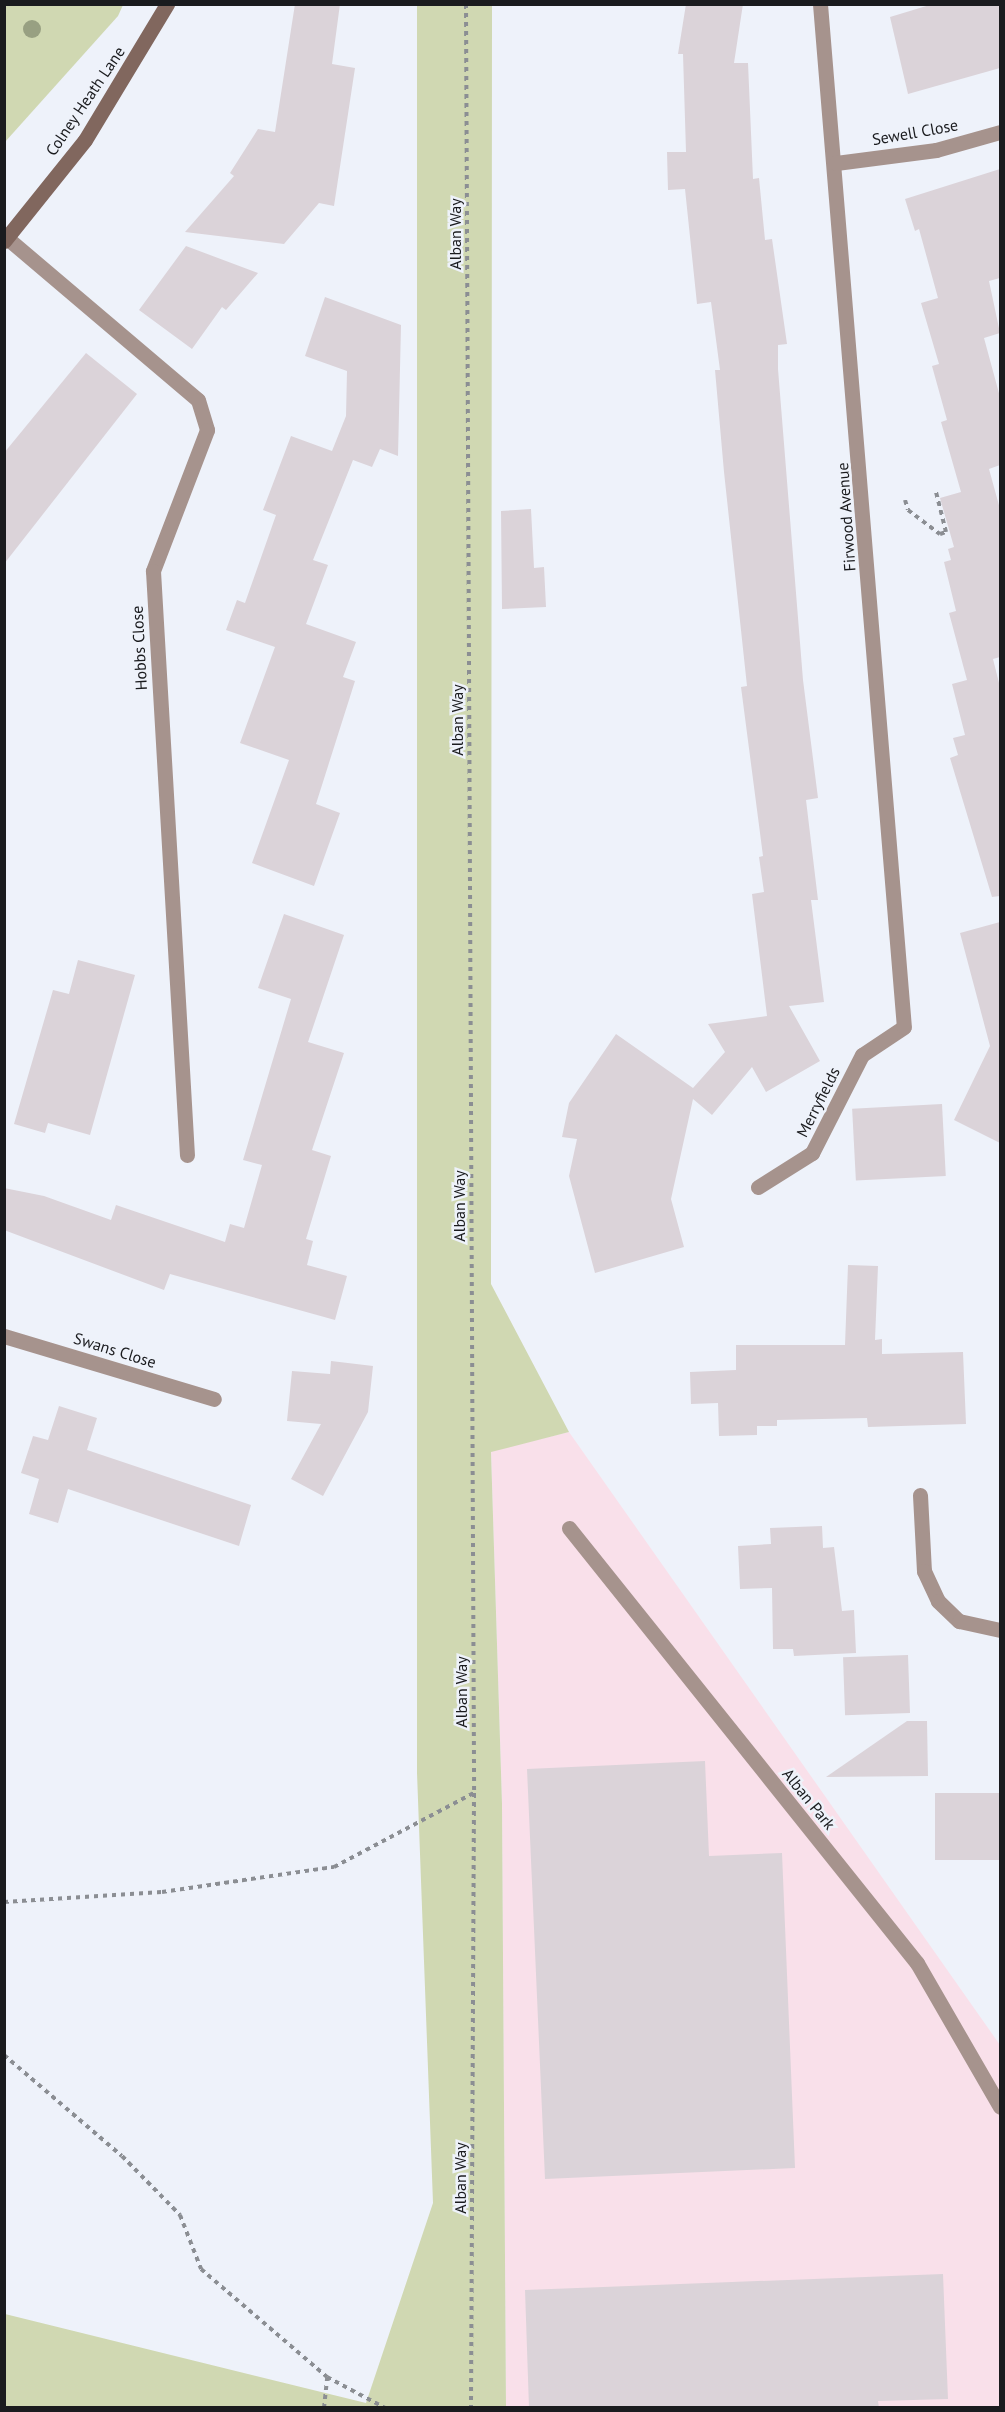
<!DOCTYPE html>
<style>
body{margin:0}
#map{position:relative;width:1005px;height:2412px;overflow:hidden;background:#eef2fa;font-family:"PT Sans",sans-serif}
div>[style]{position:absolute}
[style*='--x']{left:calc(var(--x)*1px);top:calc(var(--y)*1px);width:calc(var(--w)*1px);rotate:calc(var(--a)*1deg)}
.industrial>*{inset:0;background:#f9e0ea}
.green>*{inset:0;background:#d0d8b2}
.building>*{inset:0;background:#dbd3d9;transform-origin:0 0}
.path>*{height:4px;margin-top:-2px;transform-origin:0;background:repeating-linear-gradient(90deg,#8b8e93 0 4.5px,transparent 0 9px)}
.lane>*{height:15px;margin:-7.5px;padding:0 7.5px;transform-origin:7.5px;border-radius:7.5px;background:#a6938d}
.street>*{height:15px;margin:-7.5px;padding:0 7.5px;transform-origin:7.5px;border-radius:7.5px;background:#a6938d}
.secondary>*{height:15px;margin:-7.5px;padding:0 7.5px;transform-origin:7.5px;border-radius:7.5px;background:#81675e}
.trees>*{width:18px;height:18px;margin:-9px;border-radius:50%;background:#98a082}
span{translate:-50% -50%;white-space:nowrap;text-align:center;line-height:1.15;-webkit-text-stroke:5px #eef2fa;paint-order:stroke}
.street-label{font-size:16px;color:#1a1b1e}
.frame{position:absolute;inset:0;border:6px solid #1a1b1e;pointer-events:none}
</style>
<div id="map">
<div class="industrial">
<div style="clip-path:polygon(569px 1432px,1000px 2045px,1000px 2407px,506px 2407px,502px 1804px,491px 1451px)"></div>
</div>
<div class="green">
<div style="clip-path:polygon(5px 4px,123px 5px,118px 16px,5px 142px)"></div>
<div style="clip-path:polygon(417px 5px,492px 5px,491px 1284px,569px 1432px,491px 1452px,502px 1804px,506px 2407px,5px 2407px,5px 2314px,366px 2403px,433px 2203px,417px 1773px)"></div>
</div>
<div class="building">
<div style="clip-path:polygon(295px 4px,340px 4px,332px 64px,355px 68px,334px 206px,319px 203px,284px 244px,185px 232px,234px 176px,230px 173px,258px 129px,275px 132px)"></div>
<div style="clip-path:polygon(686px 4px,743px 4px,734px 63px,748px 63px,753px 179px,759px 178px,765px 240px,772px 239px,787px 344px,778px 345px,778px 369px,803px 680px,818px 798px,806px 800px,818px 900px,811px 900px,824px 1002px,789px 1006px,820px 1061px,766px 1092px,752px 1067px,712px 1115px,693px 1099px,671px 1199px,684px 1247px,595px 1273px,569px 1176px,577px 1139px,562px 1137px,569px 1103px,616px 1034px,693px 1088px,725px 1052px,708px 1024px,767px 1016px,752px 894px,764px 892px,759px 857px,763px 856px,741px 687px,747px 686px,724px 472px,715px 370px,720px 370px,711px 302px,697px 304px,685px 189px,668px 190px,667px 152px,686px 152px,683px 54px,678px 54px)"></div>
<div style="clip-path:polygon(933px 4px,1000px 4px,1000px 68px,908px 94px,890px 17px)"></div>
<div style="clip-path:polygon(1000px 169px,1000px 278px,989px 281px,1000px 333px,984px 338px,1000px 397px,1000px 465px,989px 469px,1000px 509px,1000px 657px,993px 659px,1000px 687px,1000px 896px,992px 897px,950px 758px,958px 755px,953px 738px,965px 735px,952px 684px,967px 680px,949px 613px,956px 611px,944px 562px,951px 560px,948px 549px,954px 547px,940px 498px,961px 492px,941px 422px,947px 420px,932px 366px,939px 364px,921px 303px,938px 298px,919px 229px,915px 231px,905px 199px)"></div>
<div style="clip-path:polygon(186px 246px,258px 273px,226px 310px,222px 307px,192px 349px,139px 310px)"></div>
<div style="clip-path:polygon(325px 297px,401px 325px,398px 456px,380px 449px,372px 467px,353px 460px,313px 560px,328px 565px,306px 624px,356px 642px,343px 677px,355px 681px,316px 804px,340px 813px,314px 886px,252px 863px,289px 760px,240px 743px,275px 647px,226px 630px,237px 600px,245px 603px,276px 515px,263px 510px,291px 436px,332px 451px,346px 416px,347px 371px,305px 356px)"></div>
<div style="clip-path:polygon(86px 353px,137px 394px,4px 564px,4px 453px)"></div>
<div style="clip-path:polygon(531px 509px,534px 568px,544px 567px,546px 607px,502px 609px,501px 511px)"></div>
<div style="clip-path:polygon(284px 914px,344px 935px,308px 1042px,344px 1053px,312px 1150px,331px 1156px,306px 1239px,313px 1241px,307px 1265px,347px 1276px,335px 1320px,170px 1274px,164px 1290px,4px 1230px,4px 1188px,44px 1196px,111px 1220px,116px 1205px,225px 1242px,230px 1224px,244px 1228px,262px 1165px,243px 1160px,291px 999px,258px 988px)"></div>
<div style="clip-path:polygon(1000px 922px,1000px 1143px,954px 1120px,990px 1046px,960px 933px)"></div>
<div style="clip-path:polygon(78px 960px,135px 975px,90px 1135px,48px 1123px,45px 1133px,14px 1124px,53px 990px,69px 994px)"></div>
<div style="left:942px;top:1104px;width:72px;height:90px;rotate:87deg"></div>
<div style="clip-path:polygon(848px 1265px,878px 1266px,875px 1340px,882px 1339px,882px 1354px,963px 1352px,966px 1424px,868px 1427px,867px 1418px,777px 1420px,777px 1426px,757px 1426px,757px 1435px,719px 1436px,718px 1403px,691px 1404px,690px 1372px,736px 1370px,736px 1345px,845px 1345px)"></div>
<div style="clip-path:polygon(331px 1361px,373px 1366px,368px 1412px,323px 1496px,291px 1479px,321px 1424px,287px 1421px,292px 1371px,330px 1374px)"></div>
<div style="clip-path:polygon(59px 1406px,97px 1418px,87px 1450px,251px 1505px,239px 1546px,68px 1489px,58px 1523px,29px 1514px,39px 1479px,21px 1473px,33px 1436px,48px 1440px)"></div>
<div style="clip-path:polygon(822px 1526px,823px 1548px,834px 1547px,842px 1611px,854px 1610px,856px 1653px,794px 1656px,793px 1649px,773px 1649px,772px 1588px,740px 1589px,738px 1546px,771px 1544px,770px 1528px)"></div>
<div style="left:908px;top:1655px;width:58px;height:65px;rotate:88deg"></div>
<div style="clip-path:polygon(907px 1721px,927px 1721px,928px 1776px,826px 1777px)"></div>
<div style="clip-path:polygon(705px 1761px,709px 1856px,782px 1853px,795px 2168px,545px 2179px,527px 1769px)"></div>
<div style="left:1000px;top:1793px;width:67px;height:65px;rotate:90deg"></div>
<div style="clip-path:polygon(943px 2274px,948px 2399px,878px 2401px,879px 2408px,529px 2408px,525px 2290px)"></div>
</div>
<div class="path">
<div style="--x:466;--y:4;--w:1789;--a:89.74"></div>
<div style="--x:474;--y:1793;--w:615;--a:90.28"></div>
<div style="--x:905;--y:500;--w:10;--a:73"></div>
<div style="--x:908;--y:510;--w:40;--a:37"></div>
<div style="--x:940;--y:534;--w:6;--a:-18"></div>
<div style="--x:946;--y:532;--w:41;--a:-104"></div>
<div style="--x:4;--y:1902;--w:158;--a:-3.6"></div>
<div style="--x:162;--y:1892;--w:174;--a:-8.3"></div>
<div style="--x:334;--y:1867;--w:158;--a:-27.9"></div>
<div style="--x:4;--y:2055;--w:155;--a:40.6"></div>
<div style="--x:122;--y:2156;--w:83;--a:45.5"></div>
<div style="--x:180;--y:2215;--w:58;--a:68.7"></div>
<div style="--x:201;--y:2269;--w:166;--a:40.6"></div>
<div style="--x:327;--y:2377;--w:66;--a:28.1"></div>
<div style="--x:324;--y:2408;--w:31;--a:-84"></div>
</div>
<div class="lane">
<div style="--x:758;--y:1187;--w:64;--a:-32.2"></div>
<div style="--x:812;--y:1153;--w:110;--a:-63"></div>
<div style="--x:862;--y:1055;--w:50;--a:-33.7"></div>
<div style="--x:569;--y:1528;--w:557;--a:51.34"></div>
<div style="--x:917;--y:1963;--w:166;--a:60"></div>
</div>
<div class="street">
<div style="--x:820;--y:4;--w:1026;--a:85.31"></div>
<div style="--x:836;--y:163;--w:101;--a:-7.4"></div>
<div style="--x:936;--y:150;--w:66;--a:-15.7"></div>
<div style="--x:7;--y:238;--w:250;--a:40.3"></div>
<div style="--x:198;--y:400;--w:31;--a:73"></div>
<div style="--x:207;--y:430;--w:151;--a:111"></div>
<div style="--x:153;--y:571;--w:585;--a:86.67"></div>
<div style="--x:4;--y:1336;--w:219;--a:16.7"></div>
<div style="--x:920;--y:1495;--w:76;--a:87"></div>
<div style="--x:924;--y:1571;--w:33;--a:65"></div>
<div style="--x:938;--y:1601;--w:29;--a:44"></div>
<div style="--x:959;--y:1621;--w:42;--a:12.4"></div>
</div>
<div class="secondary">
<div style="--x:4;--y:241;--w:129;--a:-51.3"></div>
<div style="--x:85;--y:140;--w:159;--a:-58.9"></div>
</div>
<div class="trees">
<div style="left:32px;top:29px"></div>
</div>
<div class="street-label">
<span style="left:85px;top:101px;rotate:-56deg">Colney Heath Lane</span>
<span style="left:915px;top:132px;rotate:-10deg">Sewell Close</span>
<span style="left:455px;top:234px;rotate:-90deg">Alban Way</span>
<span style="left:846px;top:517px;rotate:-94deg">Firwood Avenue</span>
<span style="left:139px;top:648px;rotate:-93deg">Hobbs Close</span>
<span style="left:457px;top:720px;rotate:-90deg">Alban Way</span>
<span style="left:818px;top:1102px;rotate:-63deg">Merryfields</span>
<span style="left:459px;top:1206px;rotate:-90deg">Alban Way</span>
<span style="left:115px;top:1350px;rotate:17deg">Swans Close</span>
<span style="left:461px;top:1692px;rotate:-90deg">Alban Way</span>
<span style="left:809px;top:1799px;rotate:51deg">Alban Park</span>
<span style="left:460px;top:2178px;rotate:-90deg">Alban Way</span>
</div>
<div class="frame"></div>
</div>
